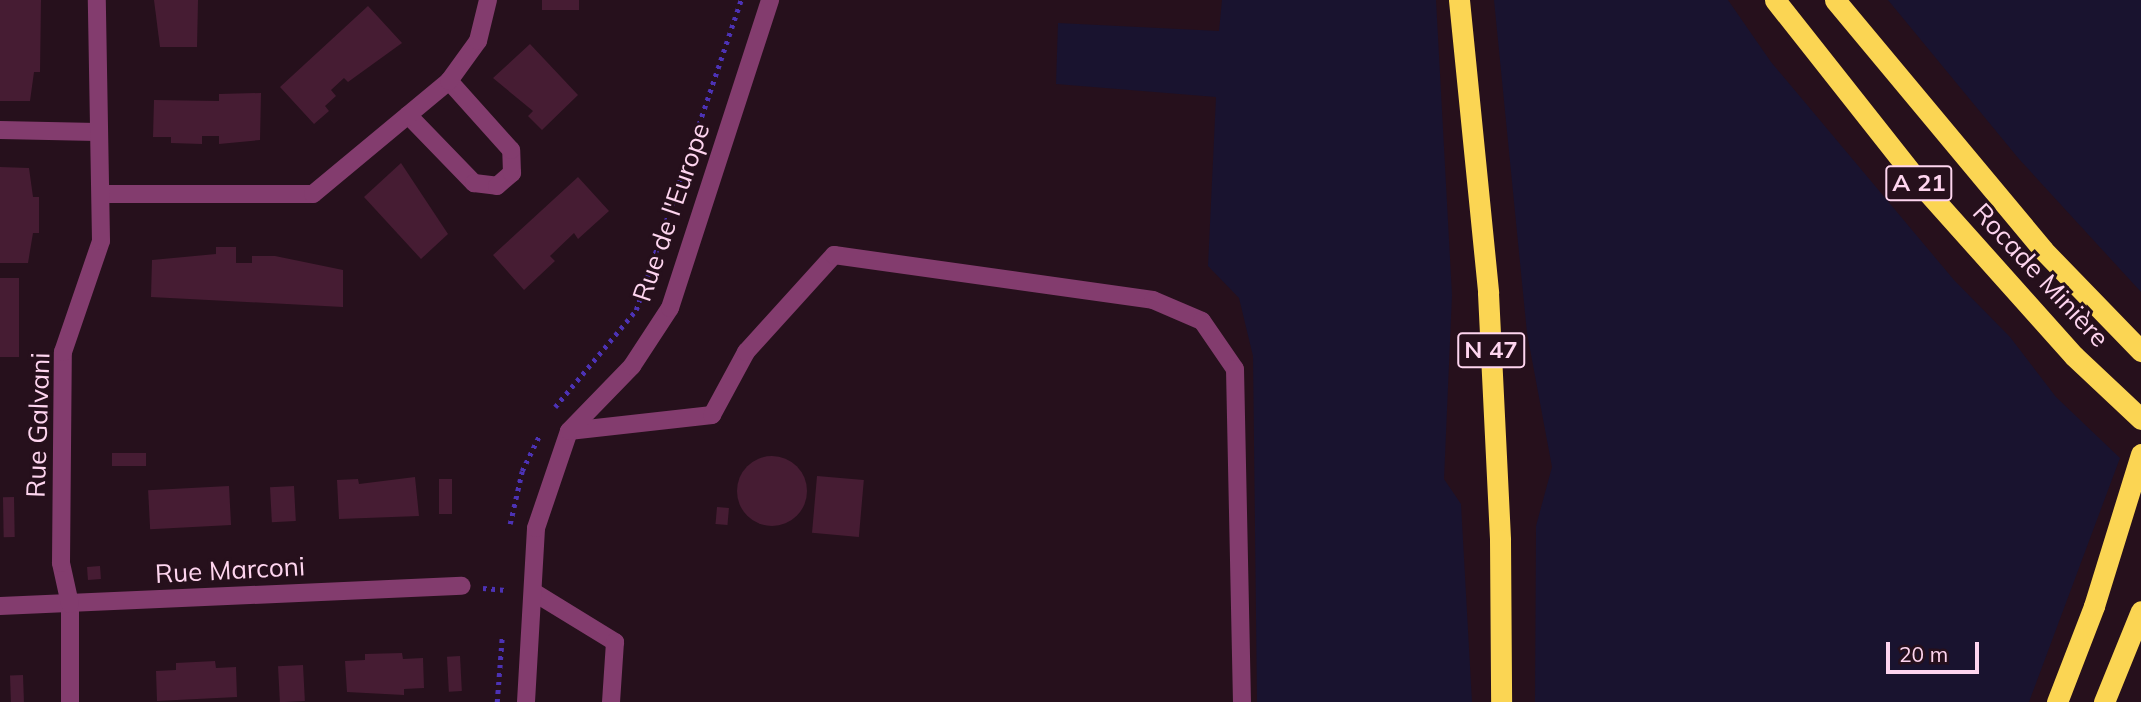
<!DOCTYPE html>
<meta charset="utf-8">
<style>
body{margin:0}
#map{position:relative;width:2141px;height:702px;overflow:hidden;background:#26101c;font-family:Mulish,sans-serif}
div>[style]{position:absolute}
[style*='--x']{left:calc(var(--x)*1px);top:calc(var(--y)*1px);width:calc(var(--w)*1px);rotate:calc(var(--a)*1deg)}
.green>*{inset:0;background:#19132f}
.building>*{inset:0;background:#461c33;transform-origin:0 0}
.round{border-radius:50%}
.path>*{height:4.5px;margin-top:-2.25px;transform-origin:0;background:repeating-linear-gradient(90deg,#4c32b5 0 3.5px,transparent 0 8.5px)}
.minor>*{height:18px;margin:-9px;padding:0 9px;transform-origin:9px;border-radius:9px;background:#833c6e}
.highway>*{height:21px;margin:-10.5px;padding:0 10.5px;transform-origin:10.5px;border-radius:10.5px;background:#fbd553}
span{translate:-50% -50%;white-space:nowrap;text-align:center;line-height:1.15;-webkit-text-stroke:6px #26101c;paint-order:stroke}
.shield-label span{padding:2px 5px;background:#26101c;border:2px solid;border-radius:5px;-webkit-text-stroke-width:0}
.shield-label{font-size:24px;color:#fed5ef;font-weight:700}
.street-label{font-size:26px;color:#fed5ef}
.scale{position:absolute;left:1886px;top:642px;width:93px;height:32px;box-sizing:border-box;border:4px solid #fed5ef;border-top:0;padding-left:9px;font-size:21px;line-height:24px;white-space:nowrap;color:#fed5ef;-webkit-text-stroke:5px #26101c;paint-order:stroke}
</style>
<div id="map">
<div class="green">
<div style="clip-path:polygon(1222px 0,1436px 0,1452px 295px,1444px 479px,1461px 504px,1472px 702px,1257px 702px,1253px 356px,1239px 298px,1208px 266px,1216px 97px,1056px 84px,1058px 23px,1219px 31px)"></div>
<div style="clip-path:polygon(1494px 0,1728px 0,1771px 62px,1954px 280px,2010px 337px,2056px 397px,2120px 458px,2029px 702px,1535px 702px,1536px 526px,1552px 467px,1527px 333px)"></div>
<div style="clip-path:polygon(1888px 0,2141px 0,2141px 292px,2019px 159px)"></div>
</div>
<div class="building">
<div style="clip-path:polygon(0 0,41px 0,40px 72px,34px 72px,30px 101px,0 101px)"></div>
<div style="clip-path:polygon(154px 0,198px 0,197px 47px,160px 47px)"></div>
<div style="left:542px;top:0;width:37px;height:10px"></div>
<div style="clip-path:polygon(368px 6px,402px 43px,348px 82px,344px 78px,331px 90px,336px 96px,325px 106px,329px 111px,314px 124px,280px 87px)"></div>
<div style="clip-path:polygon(530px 44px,578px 95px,542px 130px,528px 116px,533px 111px,493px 78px)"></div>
<div style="clip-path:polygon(261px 93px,260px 140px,219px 144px,219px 136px,202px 136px,202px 144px,171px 143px,171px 137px,153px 137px,154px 100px,219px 101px,219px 94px)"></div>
<div style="clip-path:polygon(401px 163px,448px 234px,421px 259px,364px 197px)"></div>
<div style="clip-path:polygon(0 167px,29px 168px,33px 197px,39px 197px,39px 233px,33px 233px,28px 263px,0 263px)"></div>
<div style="clip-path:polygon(578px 177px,609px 211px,578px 239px,574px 233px,550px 256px,555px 261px,524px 290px,493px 255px)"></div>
<div style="clip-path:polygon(216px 247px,236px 247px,236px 263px,252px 263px,252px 256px,275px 256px,343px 270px,343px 307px,151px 297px,152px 260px,216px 254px)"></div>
<div style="left:0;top:278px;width:19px;height:79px"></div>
<div style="left:112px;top:453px;width:34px;height:13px"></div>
<div class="round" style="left:737px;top:456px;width:70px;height:70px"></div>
<div style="left:817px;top:476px;width:47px;height:57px;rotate:5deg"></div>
<div style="clip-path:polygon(415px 477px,419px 516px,339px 519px,337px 480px,358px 479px,359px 484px)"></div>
<div style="left:439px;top:479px;width:13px;height:35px"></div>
<div style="left:229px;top:486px;width:39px;height:81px;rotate:87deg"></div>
<div style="left:294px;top:486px;width:35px;height:24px;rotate:87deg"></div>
<div style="left:14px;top:497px;width:40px;height:11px;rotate:89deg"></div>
<div style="left:717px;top:507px;width:12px;height:17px;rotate:5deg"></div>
<div style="left:100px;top:566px;width:13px;height:13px;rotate:86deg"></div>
<div style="clip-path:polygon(402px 653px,403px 659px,423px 658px,424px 688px,404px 689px,404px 695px,347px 692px,345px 661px,365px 660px,365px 654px)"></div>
<div style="left:460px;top:656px;width:35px;height:13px;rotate:87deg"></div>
<div style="clip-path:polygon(215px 661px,216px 668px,236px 667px,237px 697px,157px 701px,156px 671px,176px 670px,176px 663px)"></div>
<div style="left:303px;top:665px;width:36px;height:25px;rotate:87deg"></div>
<div style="left:23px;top:675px;width:27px;height:13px;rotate:88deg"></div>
</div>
<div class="path">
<div style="--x:555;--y:407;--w:126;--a:-50.1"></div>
<div style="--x:636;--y:310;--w:327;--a:-71.3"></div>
<div style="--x:510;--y:524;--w:54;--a:-77.2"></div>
<div style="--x:522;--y:471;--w:39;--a:-64"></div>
<div style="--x:483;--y:588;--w:23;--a:5"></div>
<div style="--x:497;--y:702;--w:65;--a:-85.6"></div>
</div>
<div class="minor">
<div style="--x:408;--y:115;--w:95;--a:45.9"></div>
<div style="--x:474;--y:183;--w:23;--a:7"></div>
<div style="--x:497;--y:186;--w:20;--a:-41"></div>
<div style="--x:512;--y:173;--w:23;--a:-92"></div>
<div style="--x:511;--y:150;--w:93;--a:-131.9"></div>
<div style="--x:0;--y:130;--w:97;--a:1.2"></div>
<div style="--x:104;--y:194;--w:209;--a:0"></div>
<div style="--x:313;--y:194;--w:177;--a:-39.7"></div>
<div style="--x:449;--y:81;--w:49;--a:-54.1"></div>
<div style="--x:478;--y:41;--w:42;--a:-76.3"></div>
<div style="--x:569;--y:431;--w:144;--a:-6.4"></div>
<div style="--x:712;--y:415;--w:72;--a:-61.6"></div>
<div style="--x:746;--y:352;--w:131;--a:-47.8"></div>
<div style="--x:834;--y:255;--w:322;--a:8"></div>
<div style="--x:1153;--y:300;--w:53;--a:23.2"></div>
<div style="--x:1202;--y:321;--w:58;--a:55.5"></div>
<div style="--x:1235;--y:369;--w:333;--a:88.8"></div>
<div style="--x:535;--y:593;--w:94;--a:31.5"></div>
<div style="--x:615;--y:642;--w:60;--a:93.8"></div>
<div style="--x:0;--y:606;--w:462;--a:-2.5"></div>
<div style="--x:70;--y:702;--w:98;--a:-90"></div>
<div style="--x:70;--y:604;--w:42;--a:-102.4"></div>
<div style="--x:61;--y:563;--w:211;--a:-89.5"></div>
<div style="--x:63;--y:352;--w:117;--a:-71.1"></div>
<div style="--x:101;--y:241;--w:241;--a:-91"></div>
<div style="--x:526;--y:702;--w:174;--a:-86.7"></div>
<div style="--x:536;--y:528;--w:102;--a:-71.2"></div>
<div style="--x:569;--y:431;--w:91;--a:-45.9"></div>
<div style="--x:632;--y:366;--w:69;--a:-56.8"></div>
<div style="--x:670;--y:308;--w:324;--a:-72"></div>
</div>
<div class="highway">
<div style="--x:1459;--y:0;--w:294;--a:84.3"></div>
<div style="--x:1488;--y:293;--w:247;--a:87.2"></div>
<div style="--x:1500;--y:540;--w:162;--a:89.6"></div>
<div style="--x:1775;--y:0;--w:237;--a:51.7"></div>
<div style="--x:1922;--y:186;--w:228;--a:48.2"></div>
<div style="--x:2074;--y:356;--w:92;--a:43.2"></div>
<div style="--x:1835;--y:0;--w:325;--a:50.2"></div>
<div style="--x:2043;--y:250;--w:141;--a:45.9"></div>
<div style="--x:2057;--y:702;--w:103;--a:-68.9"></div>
<div style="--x:2094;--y:606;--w:159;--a:-72.8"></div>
<div style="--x:2104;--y:702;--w:98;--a:-67.9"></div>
</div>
<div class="shield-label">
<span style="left:1919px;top:183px">A 21</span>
<span style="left:1491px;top:350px">N 47</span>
</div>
<div class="street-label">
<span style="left:671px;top:212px;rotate:-71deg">Rue de l'Europe</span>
<span style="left:2041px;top:275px;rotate:47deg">Rocade Minière</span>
<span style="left:38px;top:425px;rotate:-88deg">Rue Galvani</span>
<span style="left:230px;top:570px;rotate:-3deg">Rue Marconi</span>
</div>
<div class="scale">20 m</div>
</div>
